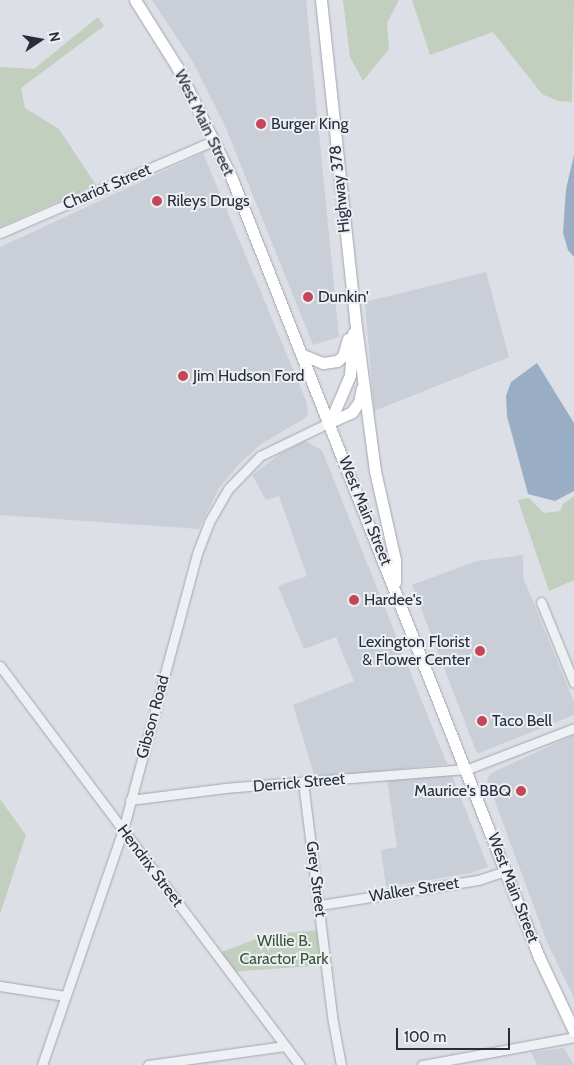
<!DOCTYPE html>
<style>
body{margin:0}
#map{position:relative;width:574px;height:1065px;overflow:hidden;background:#dcdfe5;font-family:Cabin,sans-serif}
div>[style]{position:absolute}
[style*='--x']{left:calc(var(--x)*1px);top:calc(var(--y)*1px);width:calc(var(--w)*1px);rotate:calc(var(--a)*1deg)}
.built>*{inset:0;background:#cacfd7}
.green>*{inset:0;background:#c2cfbe}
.water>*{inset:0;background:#99adc4}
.roads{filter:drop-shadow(0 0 1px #a2a6af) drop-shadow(0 0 1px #a2a6af)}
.minor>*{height:9px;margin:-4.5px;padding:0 4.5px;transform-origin:4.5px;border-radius:4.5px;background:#eef0f4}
.major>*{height:11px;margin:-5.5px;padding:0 5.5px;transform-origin:5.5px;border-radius:5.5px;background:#fff}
.dots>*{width:14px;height:14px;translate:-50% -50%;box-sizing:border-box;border:2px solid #ebeef3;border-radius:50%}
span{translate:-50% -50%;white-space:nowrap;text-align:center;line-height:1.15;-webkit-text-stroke:4px #ebeef3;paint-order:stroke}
.street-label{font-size:16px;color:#272e3b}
.poi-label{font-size:16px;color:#272e3b}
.left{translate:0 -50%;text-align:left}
.right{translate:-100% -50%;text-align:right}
.park-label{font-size:16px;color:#3a5535}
.north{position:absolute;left:15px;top:15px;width:50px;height:50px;-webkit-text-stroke:4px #ebeef3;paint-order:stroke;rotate:78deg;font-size:14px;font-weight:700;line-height:20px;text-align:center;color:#272e3b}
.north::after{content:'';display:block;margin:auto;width:18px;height:22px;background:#272e3b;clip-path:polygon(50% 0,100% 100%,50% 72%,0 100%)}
.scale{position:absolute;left:396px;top:1028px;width:114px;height:22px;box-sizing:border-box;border:2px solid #272e3b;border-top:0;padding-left:6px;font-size:15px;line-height:18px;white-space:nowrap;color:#272e3b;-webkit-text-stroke:4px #ebeef3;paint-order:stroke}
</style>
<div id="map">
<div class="built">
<div style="clip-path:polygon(152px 0,306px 0,339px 337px,313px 345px,225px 126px,193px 62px)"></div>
<div style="clip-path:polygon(203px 153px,307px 403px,308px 416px,260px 445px,240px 463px,219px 488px,199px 529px,0 515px,0 247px)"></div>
<div style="clip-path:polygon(486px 272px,509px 357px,374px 411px,365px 302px)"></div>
<div style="clip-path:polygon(305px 441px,322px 450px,447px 764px,315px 778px,293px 705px,354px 681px,336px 637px,304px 649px,278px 586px,307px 576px,279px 496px,266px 500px,252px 475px,280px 454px)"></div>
<div style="clip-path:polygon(523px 555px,523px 577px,574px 702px,574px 715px,479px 753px,476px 751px,412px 585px,477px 561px)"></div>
<div style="clip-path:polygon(574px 735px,574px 998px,547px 942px,487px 780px,491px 773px)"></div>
<div style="clip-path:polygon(452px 775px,488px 867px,471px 873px,386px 887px,381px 850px,397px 847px,387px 779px)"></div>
<div style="clip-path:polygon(564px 1048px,574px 1065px,537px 1065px,531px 1052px)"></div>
</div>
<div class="green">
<div style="clip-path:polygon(343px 0,399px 0,387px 23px,389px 49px,363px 81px,350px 57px)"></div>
<div style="clip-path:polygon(412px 0,574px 0,572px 102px,558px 101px,542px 94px,493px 32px,430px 55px)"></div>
<div style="clip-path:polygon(98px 17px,104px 26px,21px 88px,25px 108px,59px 129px,96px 185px,0 227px,0 67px,34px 69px)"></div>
<div style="clip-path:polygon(574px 496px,574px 580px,549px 591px,518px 500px,529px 498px,544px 513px,560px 511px,563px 504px)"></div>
<div style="clip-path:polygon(0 799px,26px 835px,0 914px)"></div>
<div style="clip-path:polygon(323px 930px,327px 965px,230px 972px,216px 954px,270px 934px)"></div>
</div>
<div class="water">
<div style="clip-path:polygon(574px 155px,574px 257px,568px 250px,563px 233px,566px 189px)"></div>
<div style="clip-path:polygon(537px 363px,574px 423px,574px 491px,555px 501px,528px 494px,507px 416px,506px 396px,511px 382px)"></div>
</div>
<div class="roads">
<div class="minor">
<div style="--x:0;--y:233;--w:234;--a:-23.4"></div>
<div style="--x:541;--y:602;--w:87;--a:67.8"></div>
<div style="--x:0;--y:666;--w:499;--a:53.1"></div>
<div style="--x:303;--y:782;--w:242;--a:82.9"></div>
<div style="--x:333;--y:1022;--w:44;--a:79.5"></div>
<div style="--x:130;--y:800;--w:96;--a:-7.2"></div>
<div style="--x:225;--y:788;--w:244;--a:-4.5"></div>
<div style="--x:468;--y:769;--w:114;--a:-21.1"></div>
<div style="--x:320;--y:905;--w:160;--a:-9"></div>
<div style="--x:478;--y:880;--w:29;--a:-18"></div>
<div style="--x:0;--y:986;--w:66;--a:8.7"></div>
<div style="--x:42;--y:1065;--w:249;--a:-71"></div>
<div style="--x:123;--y:830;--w:289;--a:-75"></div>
<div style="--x:198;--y:551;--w:31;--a:-69"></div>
<div style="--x:209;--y:522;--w:39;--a:-60"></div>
<div style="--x:229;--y:488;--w:45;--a:-45.9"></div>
<div style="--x:260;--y:456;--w:78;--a:-25.9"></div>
<div style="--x:148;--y:1065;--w:138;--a:-7.9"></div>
<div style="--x:422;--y:1065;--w:155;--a:-10.4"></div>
</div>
<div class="major">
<div style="--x:135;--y:0;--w:79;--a:57.9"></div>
<div style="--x:177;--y:67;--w:125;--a:63.8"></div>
<div style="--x:232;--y:179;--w:836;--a:68.47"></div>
<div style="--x:539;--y:957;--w:82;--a:64.7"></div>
<div style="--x:321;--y:0;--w:321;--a:83.9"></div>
<div style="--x:355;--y:319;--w:153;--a:82.5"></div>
<div style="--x:375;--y:471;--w:91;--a:77.3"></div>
<div style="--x:395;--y:560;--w:22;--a:90"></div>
<div style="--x:303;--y:355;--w:22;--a:22"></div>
<div style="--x:323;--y:363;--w:14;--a:-8"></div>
<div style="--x:337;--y:361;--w:8;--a:-40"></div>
<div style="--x:343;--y:356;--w:18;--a:-74"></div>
<div style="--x:330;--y:422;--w:51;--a:-66.9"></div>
<div style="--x:350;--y:375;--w:42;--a:-85.9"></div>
<div style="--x:330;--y:422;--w:24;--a:-24"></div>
<div style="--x:352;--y:412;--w:12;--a:-55"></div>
<div style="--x:359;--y:402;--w:14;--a:-78"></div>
</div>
</div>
<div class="dots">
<div style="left:261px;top:124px;background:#c54657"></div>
<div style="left:157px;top:201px;background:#c54657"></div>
<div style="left:308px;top:297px;background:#c54657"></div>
<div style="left:183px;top:376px;background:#c54657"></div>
<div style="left:354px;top:600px;background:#c54657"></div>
<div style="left:480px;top:651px;background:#c54657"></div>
<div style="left:482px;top:721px;background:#c54657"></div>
<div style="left:521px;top:791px;background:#c54657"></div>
</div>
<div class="street-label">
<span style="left:204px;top:123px;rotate:64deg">West Main Street</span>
<span style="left:107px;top:187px;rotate:-23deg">Chariot Street</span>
<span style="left:340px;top:189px;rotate:-96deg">Highway 378</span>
<span style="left:365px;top:511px;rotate:68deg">West Main Street</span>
<span style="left:153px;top:717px;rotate:-75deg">Gibson Road</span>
<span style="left:299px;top:783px;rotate:-5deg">Derrick Street</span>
<span style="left:150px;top:866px;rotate:53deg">Hendrix Street</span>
<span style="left:316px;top:879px;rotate:83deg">Grey Street</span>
<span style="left:513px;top:888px;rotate:69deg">West Main Street</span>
<span style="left:414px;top:890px;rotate:-9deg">Walker Street</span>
</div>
<div class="poi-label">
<span class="left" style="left:271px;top:124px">Burger King</span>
<span class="left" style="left:167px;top:201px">Rileys Drugs</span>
<span class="left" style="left:318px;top:297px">Dunkin'</span>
<span class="left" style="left:193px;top:376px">Jim Hudson Ford</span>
<span class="left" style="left:364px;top:600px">Hardee's</span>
<span class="right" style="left:470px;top:651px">Lexington Florist<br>&amp; Flower Center</span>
<span class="left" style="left:492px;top:721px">Taco Bell</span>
<span class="right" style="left:511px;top:791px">Maurice's BBQ</span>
</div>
<div class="park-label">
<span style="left:284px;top:950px">Willie B.<br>Caractor Park</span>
</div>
<div class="north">N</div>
<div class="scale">100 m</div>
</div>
